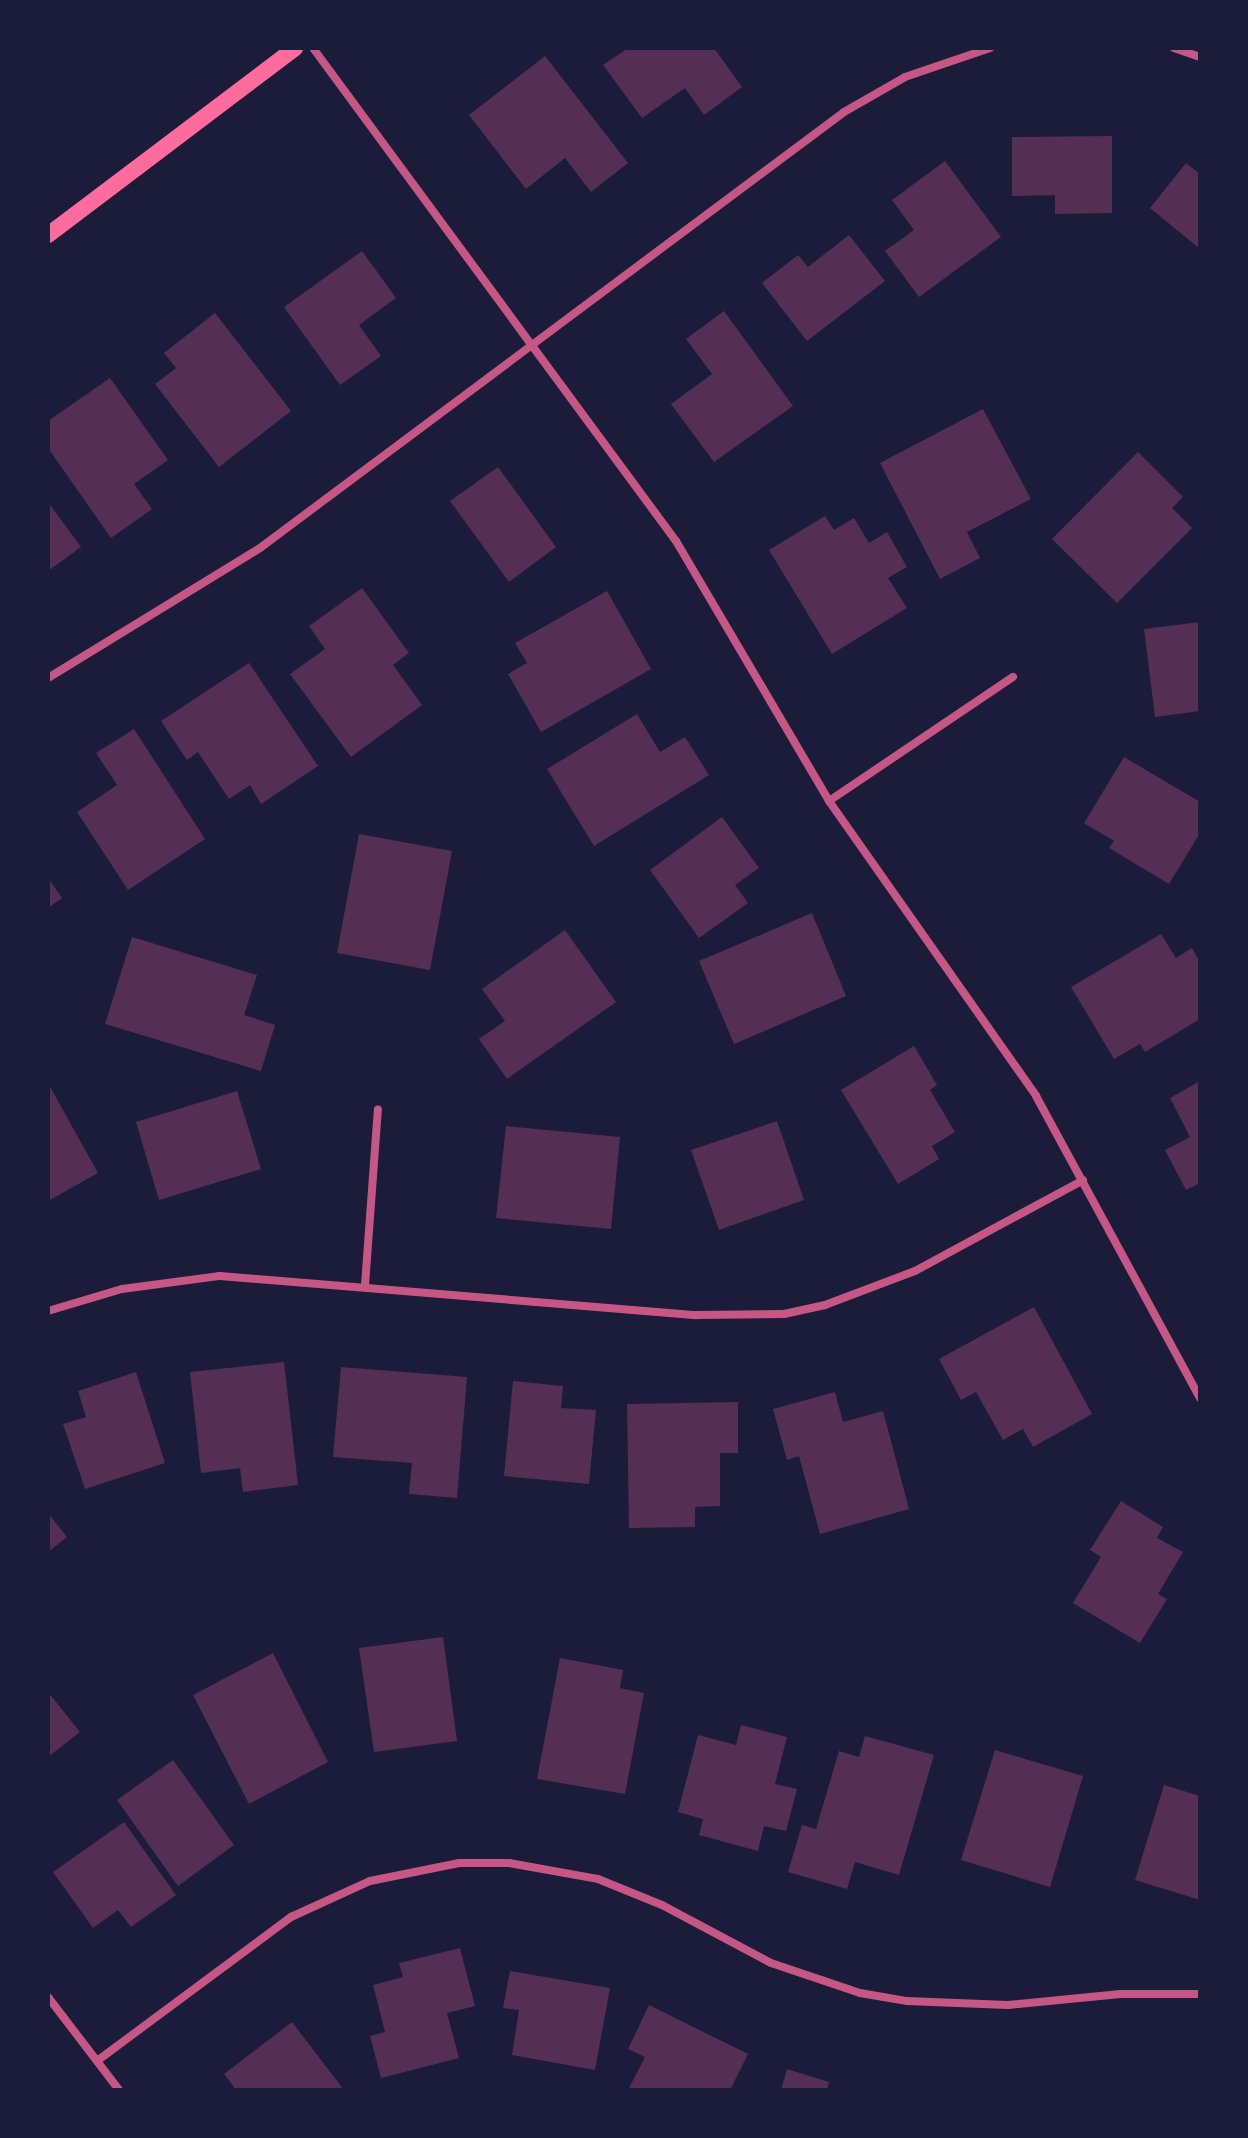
<!DOCTYPE html>
<html>
<head>
<meta charset="utf-8">
<style>
	body { margin:0 }
	#map { position:relative; width:1248px; height:2138px; overflow:hidden; background:#1b1b3a; font-family:Helvetica,sans-serif }
	div>[style] { position:absolute }
	[style*='--x'] { left:calc(var(--x)*1px); top:calc(var(--y)*1px); width:calc(var(--w)*1px); rotate:calc(var(--a)*1deg) }
	.building>* { inset:0; background:#542f53 }
	.minor>* { height:8px; margin:-4px; padding:0 4px; transform-origin:4px; border-radius:4px; background:#c65784 }
	.secondary>* { height:16px; margin:-8px; padding:0 8px; transform-origin:8px; border-radius:8px; background:#ff6b9d }
	span { translate:-50% -50%; white-space:nowrap; text-align:center; line-height:1.15; -webkit-text-stroke:8px #1b1b3a; paint-order:stroke }
	.frame { position:absolute; inset:0; border:50px solid #1b1b3a; pointer-events:none }
</style>
</head>
<body>
<div id="map">
	<div class="building">
		<i style="clip-path:polygon(628px 48px,714px 48px,742px 87px,704px 115px,685px 88px,642px 118px,603px 65px)"></i>
		<i style="clip-path:polygon(545px 56px,628px 163px,591px 192px,565px 158px,526px 189px,469px 115px)"></i>
		<i style="clip-path:polygon(1112px 136px,1112px 213px,1055px 214px,1055px 195px,1012px 196px,1012px 137px)"></i>
		<i style="clip-path:polygon(945px 161px,1001px 237px,919px 297px,885px 251px,914px 230px,892px 200px)"></i>
		<i style="clip-path:polygon(1186px 163px,1200px 174px,1200px 249px,1150px 208px)"></i>
		<i style="clip-path:polygon(849px 235px,885px 281px,807px 341px,762px 283px,798px 255px,808px 267px)"></i>
		<i style="clip-path:polygon(362px 251px,396px 298px,359px 325px,381px 356px,340px 385px,284px 307px)"></i>
		<i style="clip-path:polygon(724px 311px,793px 406px,714px 462px,671px 404px,712px 374px,686px 339px)"></i>
		<i style="clip-path:polygon(215px 313px,291px 411px,219px 467px,155px 384px,176px 368px,164px 353px)"></i>
		<i style="clip-path:polygon(110px 378px,168px 460px,134px 484px,152px 509px,111px 538px,48px 448px,48px 421px)"></i>
		<i style="clip-path:polygon(983px 409px,1031px 499px,967px 532px,980px 558px,940px 579px,880px 463px)"></i>
		<i style="clip-path:polygon(1138px 452px,1183px 497px,1172px 508px,1192px 528px,1117px 603px,1052px 539px)"></i>
		<i style="clip-path:polygon(498px 467px,556px 547px,509px 582px,450px 501px)"></i>
		<i style="clip-path:polygon(48px 502px,81px 547px,48px 571px)"></i>
		<i style="clip-path:polygon(825px 516px,834px 530px,854px 518px,869px 543px,887px 532px,907px 567px,888px 578px,907px 608px,832px 654px,769px 550px)"></i>
		<i style="clip-path:polygon(362px 588px,409px 653px,393px 665px,422px 705px,351px 757px,290px 674px,325px 649px,309px 626px)"></i>
		<i style="clip-path:polygon(607px 591px,651px 669px,541px 732px,508px 674px,527px 663px,515px 643px)"></i>
		<i style="clip-path:polygon(1200px 622px,1200px 711px,1155px 717px,1144px 629px)"></i>
		<i style="clip-path:polygon(249px 663px,318px 766px,261px 804px,250px 785px,229px 799px,198px 752px,187px 760px,161px 721px)"></i>
		<i style="clip-path:polygon(637px 714px,660px 752px,685px 737px,709px 775px,594px 846px,547px 769px)"></i>
		<i style="clip-path:polygon(134px 729px,205px 839px,128px 890px,77px 812px,117px 785px,96px 753px)"></i>
		<i style="clip-path:polygon(1124px 757px,1200px 802px,1200px 833px,1169px 884px,1109px 848px,1114px 841px,1084px 823px)"></i>
		<i style="clip-path:polygon(722px 817px,759px 868px,735px 885px,748px 903px,699px 938px,650px 870px)"></i>
		<i style="clip-path:polygon(359px 834px,452px 851px,430px 970px,337px 953px)"></i>
		<i style="clip-path:polygon(48px 878px,62px 898px,48px 908px)"></i>
		<i style="clip-path:polygon(812px 913px,846px 996px,734px 1044px,699px 961px)"></i>
		<i style="clip-path:polygon(565px 930px,616px 1002px,507px 1079px,479px 1039px,505px 1021px,482px 989px)"></i>
		<i style="clip-path:polygon(1161px 934px,1176px 958px,1192px 948px,1200px 962px,1200px 1019px,1145px 1052px,1140px 1044px,1114px 1059px,1071px 987px)"></i>
		<i style="clip-path:polygon(132px 937px,257px 975px,244px 1015px,275px 1025px,261px 1071px,105px 1024px)"></i>
		<i style="clip-path:polygon(914px 1046px,937px 1085px,930px 1090px,955px 1132px,932px 1146px,939px 1159px,898px 1184px,841px 1090px)"></i>
		<i style="clip-path:polygon(1200px 1081px,1200px 1183px,1186px 1190px,1165px 1150px,1190px 1137px,1170px 1098px)"></i>
		<i style="clip-path:polygon(48px 1083px,98px 1173px,48px 1201px)"></i>
		<i style="clip-path:polygon(237px 1091px,261px 1169px,159px 1200px,136px 1122px)"></i>
		<i style="clip-path:polygon(777px 1121px,804px 1200px,719px 1230px,691px 1150px)"></i>
		<i style="clip-path:polygon(506px 1126px,620px 1137px,611px 1229px,496px 1218px)"></i>
		<i style="clip-path:polygon(1034px 1307px,1092px 1414px,1033px 1447px,1023px 1429px,1003px 1440px,976px 1392px,961px 1400px,939px 1359px)"></i>
		<i style="clip-path:polygon(284px 1362px,298px 1485px,243px 1492px,240px 1468px,201px 1473px,190px 1372px)"></i>
		<i style="clip-path:polygon(341px 1367px,467px 1377px,457px 1498px,409px 1494px,412px 1463px,333px 1457px)"></i>
		<i style="clip-path:polygon(136px 1372px,165px 1463px,85px 1489px,63px 1424px,86px 1417px,78px 1391px)"></i>
		<i style="clip-path:polygon(513px 1381px,563px 1386px,561px 1408px,596px 1410px,589px 1484px,504px 1476px)"></i>
		<i style="clip-path:polygon(835px 1392px,843px 1422px,883px 1411px,909px 1509px,820px 1534px,799px 1456px,787px 1460px,773px 1409px)"></i>
		<i style="clip-path:polygon(738px 1402px,738px 1453px,720px 1453px,720px 1506px,695px 1507px,695px 1527px,629px 1528px,627px 1404px)"></i>
		<i style="clip-path:polygon(1121px 1501px,1163px 1527px,1157px 1538px,1183px 1552px,1158px 1594px,1167px 1599px,1140px 1643px,1073px 1603px,1101px 1557px,1090px 1550px)"></i>
		<i style="clip-path:polygon(48px 1513px,67px 1537px,48px 1552px)"></i>
		<i style="clip-path:polygon(443px 1637px,457px 1741px,374px 1752px,359px 1648px)"></i>
		<i style="clip-path:polygon(273px 1653px,328px 1762px,249px 1804px,193px 1695px)"></i>
		<i style="clip-path:polygon(560px 1658px,623px 1670px,620px 1688px,644px 1693px,625px 1794px,537px 1779px)"></i>
		<i style="clip-path:polygon(48px 1692px,80px 1732px,48px 1757px)"></i>
		<i style="clip-path:polygon(741px 1725px,787px 1737px,775px 1784px,797px 1789px,786px 1831px,764px 1826px,758px 1851px,699px 1835px,703px 1819px,678px 1812px,698px 1735px,736px 1745px)"></i>
		<i style="clip-path:polygon(865px 1736px,934px 1755px,899px 1875px,855px 1862px,847px 1889px,788px 1872px,802px 1825px,816px 1829px,839px 1751px,859px 1757px)"></i>
		<i style="clip-path:polygon(995px 1750px,1083px 1776px,1050px 1887px,961px 1860px)"></i>
		<i style="clip-path:polygon(173px 1760px,234px 1845px,178px 1886px,117px 1800px)"></i>
		<i style="clip-path:polygon(1164px 1785px,1200px 1796px,1200px 1900px,1135px 1880px)"></i>
		<i style="clip-path:polygon(124px 1822px,176px 1895px,131px 1927px,118px 1910px,93px 1928px,53px 1872px)"></i>
		<i style="clip-path:polygon(460px 1948px,475px 2006px,447px 2013px,459px 2058px,381px 2078px,370px 2036px,385px 2032px,373px 1985px,403px 1977px,399px 1963px)"></i>
		<i style="clip-path:polygon(510px 1971px,610px 1988px,595px 2070px,512px 2055px,519px 2010px,503px 2008px)"></i>
		<i style="clip-path:polygon(649px 2005px,748px 2054px,730px 2090px,628px 2090px,645px 2057px,628px 2049px)"></i>
		<i style="clip-path:polygon(292px 2022px,344px 2090px,236px 2090px,224px 2074px)"></i>
		<i style="clip-path:polygon(787px 2069px,829px 2082px,827px 2090px,781px 2090px)"></i>
	</div>
	<div class="minor">
		<i style="--x:313;--y:48;--w:612;--a:53.64"></i>
		<i style="--x:676;--y:541;--w:302;--a:59.5"></i>
		<i style="--x:829;--y:801;--w:360;--a:54.9"></i>
		<i style="--x:1036;--y:1096;--w:344;--a:61.5"></i>
		<i style="--x:1174;--y:48;--w:28;--a:19"></i>
		<i style="--x:48;--y:678;--w:249;--a:-31.5"></i>
		<i style="--x:260;--y:548;--w:729;--a:-36.74"></i>
		<i style="--x:844;--y:112;--w:70;--a:-29.8"></i>
		<i style="--x:905;--y:77;--w:90;--a:-18.8"></i>
		<i style="--x:829;--y:801;--w:222;--a:-34"></i>
		<i style="--x:365;--y:1285;--w:176;--a:-85.8"></i>
		<i style="--x:48;--y:1311;--w:77;--a:-16.6"></i>
		<i style="--x:122;--y:1289;--w:99;--a:-7.6"></i>
		<i style="--x:220;--y:1276;--w:478;--a:4.7"></i>
		<i style="--x:696;--y:1315;--w:88;--a:-0.7"></i>
		<i style="--x:784;--y:1314;--w:42;--a:-12.4"></i>
		<i style="--x:825;--y:1305;--w:96;--a:-20.7"></i>
		<i style="--x:915;--y:1271;--w:191;--a:-28.4"></i>
		<i style="--x:48;--y:1997;--w:117;--a:52.6"></i>
		<i style="--x:97;--y:2061;--w:242;--a:-36.6"></i>
		<i style="--x:291;--y:1917;--w:87;--a:-24.5"></i>
		<i style="--x:370;--y:1881;--w:91;--a:-11.4"></i>
		<i style="--x:459;--y:1863;--w:50;--a:0"></i>
		<i style="--x:509;--y:1863;--w:90;--a:10.2"></i>
		<i style="--x:598;--y:1879;--w:69;--a:22.1"></i>
		<i style="--x:662;--y:1905;--w:123;--a:28"></i>
		<i style="--x:771;--y:1963;--w:94;--a:18.6"></i>
		<i style="--x:860;--y:1993;--w:48;--a:9.7"></i>
		<i style="--x:907;--y:2001;--w:101;--a:2.3"></i>
		<i style="--x:1008;--y:2005;--w:113;--a:-5.6"></i>
		<i style="--x:1120;--y:1994;--w:80;--a:0"></i>
	</div>
	<div class="secondary">
		<i style="--x:48;--y:235;--w:310;--a:-37.1"></i>
	</div>
	<div class="frame"></div>
</div>
</body>
</html>
